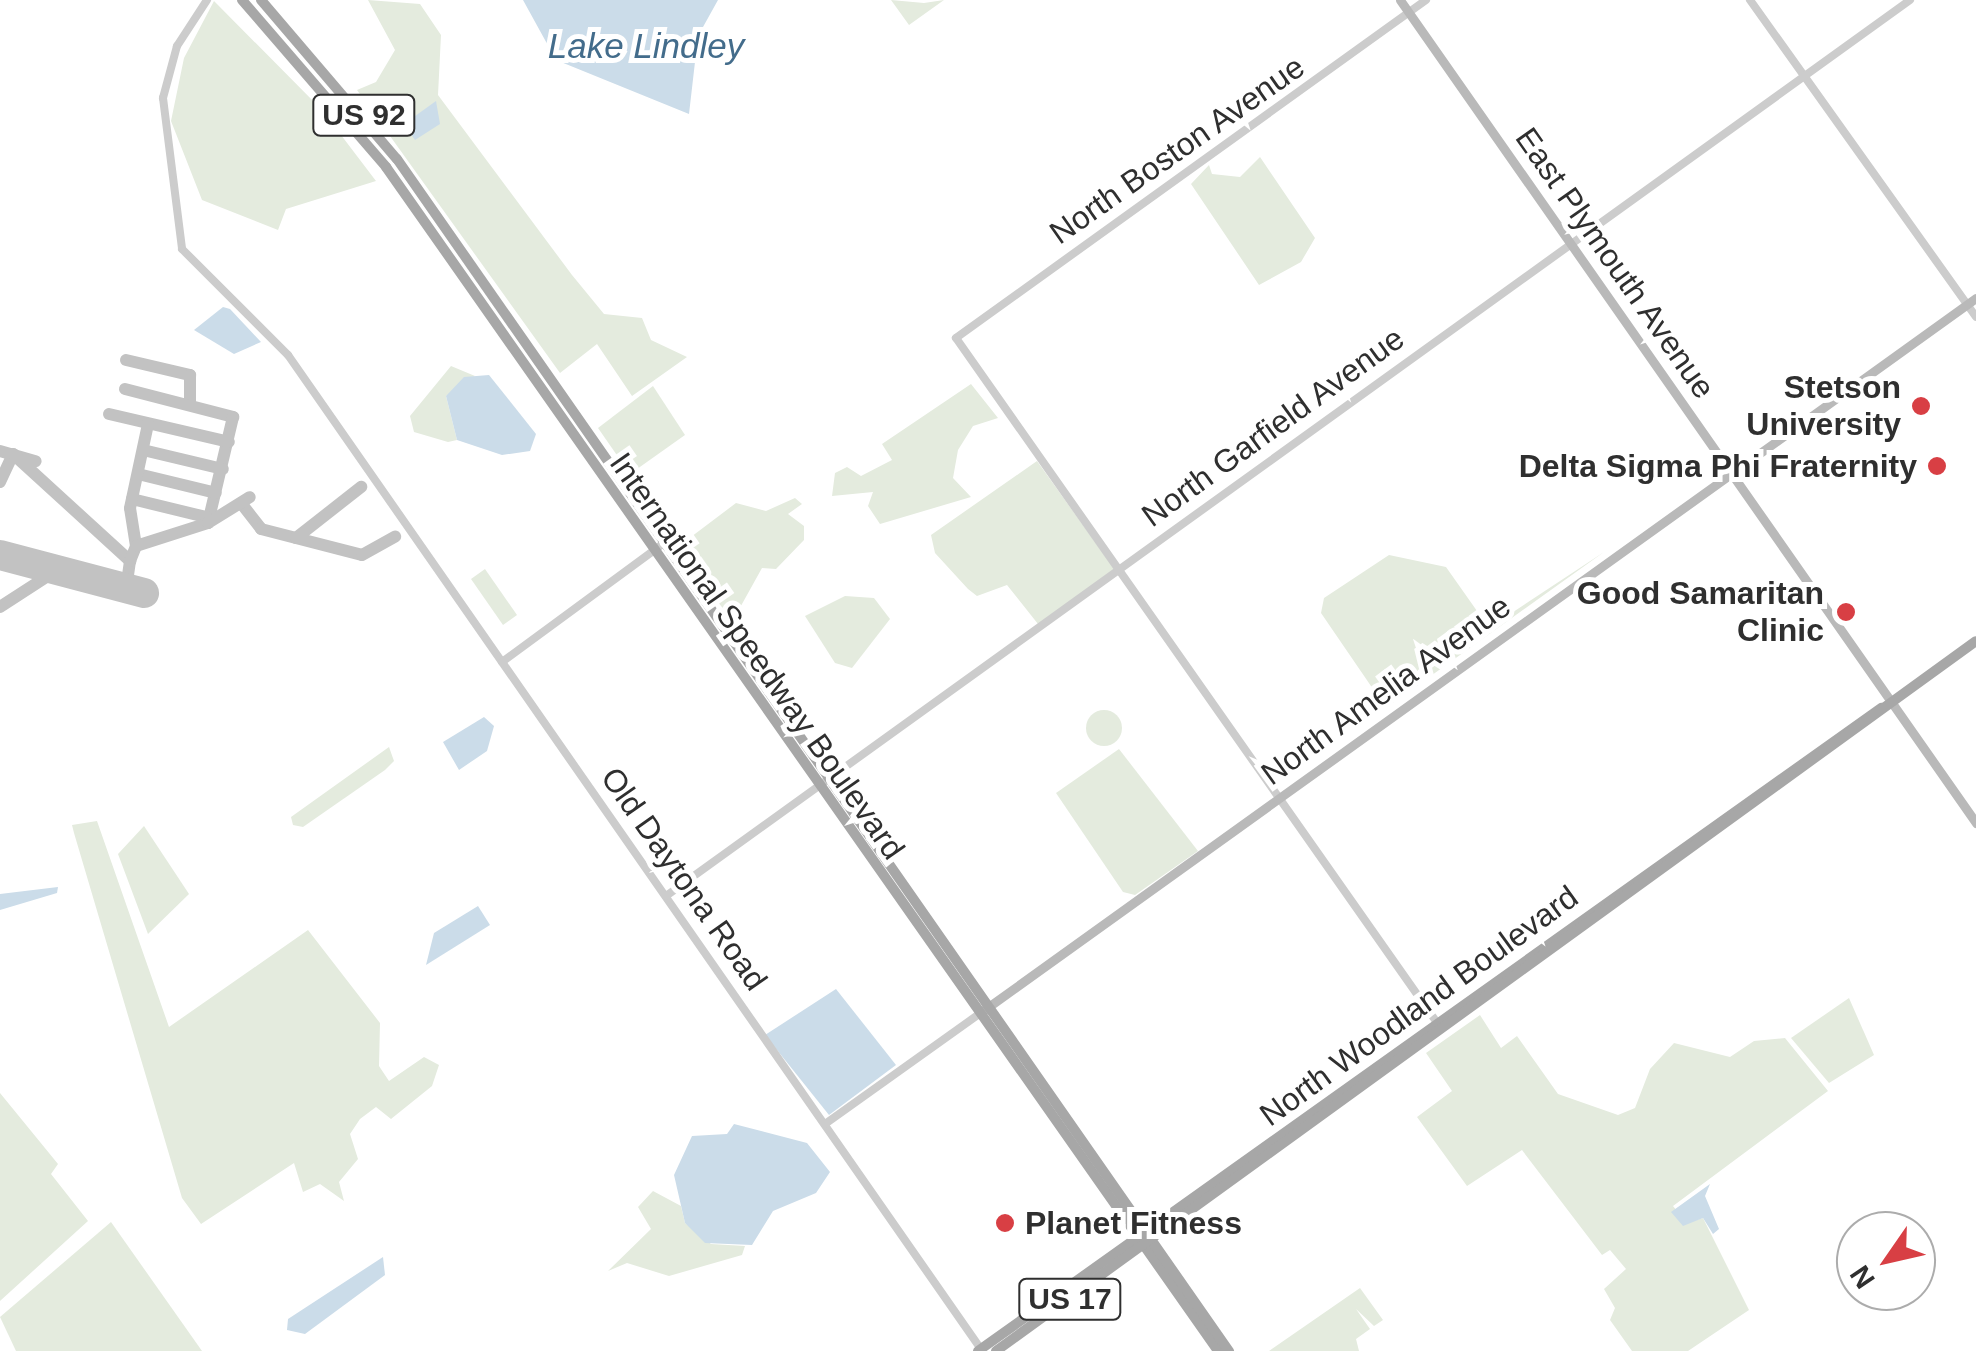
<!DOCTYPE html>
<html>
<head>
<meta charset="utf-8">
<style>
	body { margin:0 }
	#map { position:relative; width:1976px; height:1351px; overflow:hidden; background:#fff; font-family:Arial,sans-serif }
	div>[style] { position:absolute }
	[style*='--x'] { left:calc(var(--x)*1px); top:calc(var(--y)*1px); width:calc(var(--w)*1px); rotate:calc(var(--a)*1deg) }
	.green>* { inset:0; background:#e4ebde }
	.round { border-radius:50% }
	.water>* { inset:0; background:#cbdce9 }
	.taxiway>* { height:12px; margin:-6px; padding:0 6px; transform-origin:6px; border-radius:6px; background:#c2c2c2 }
	.runway>* { height:30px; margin:-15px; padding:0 15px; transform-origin:15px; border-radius:15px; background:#c2c2c2 }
	.tertiary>* { height:8px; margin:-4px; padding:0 4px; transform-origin:4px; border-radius:4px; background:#ccc }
	.secondary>* { height:9px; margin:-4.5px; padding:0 4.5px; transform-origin:4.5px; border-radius:4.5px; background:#b9b9b9 }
	.primary>* { height:10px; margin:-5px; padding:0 5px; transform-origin:5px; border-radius:5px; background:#a7a7a7 }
	.dots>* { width:28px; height:28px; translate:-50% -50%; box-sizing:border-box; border:5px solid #fff; border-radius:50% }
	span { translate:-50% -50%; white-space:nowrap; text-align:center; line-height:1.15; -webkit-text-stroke:10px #fff; paint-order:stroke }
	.shield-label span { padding:2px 8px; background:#fff; border:2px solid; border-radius:8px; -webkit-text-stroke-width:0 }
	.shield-label { font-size:30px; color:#2f2f2f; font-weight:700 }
	.street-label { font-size:32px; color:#2f2f2f }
	.poi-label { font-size:32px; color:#2f2f2f; font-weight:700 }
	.right { translate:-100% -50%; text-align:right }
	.left { translate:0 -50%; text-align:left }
	.water-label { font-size:35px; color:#436c8b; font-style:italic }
	.north { position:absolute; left:1836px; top:1211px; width:100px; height:100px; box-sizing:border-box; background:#fff; border:2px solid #acacac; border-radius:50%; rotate:236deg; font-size:28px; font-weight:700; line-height:40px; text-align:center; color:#2f2f2f }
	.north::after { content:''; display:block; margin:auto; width:35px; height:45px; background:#d83f44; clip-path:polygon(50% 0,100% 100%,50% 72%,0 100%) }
</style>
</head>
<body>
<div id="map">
	<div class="green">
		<i style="clip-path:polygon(368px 0,420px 4px,441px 35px,438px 95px,572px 275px,604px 314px,642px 318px,651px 340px,687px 357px,632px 396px,597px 344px,560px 373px,357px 90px,376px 82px,395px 50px)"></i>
		<i style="clip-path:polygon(891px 0,924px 3px,944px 0,909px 25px)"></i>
		<i style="clip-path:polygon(214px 1px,322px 110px,376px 181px,286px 209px,278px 230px,202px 200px,171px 121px,184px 58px)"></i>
		<i style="clip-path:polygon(1260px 157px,1315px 238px,1301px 262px,1259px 285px,1191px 184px,1209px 165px,1212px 174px,1240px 177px)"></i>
		<i style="clip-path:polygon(451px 366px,475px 376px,446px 396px,457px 440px,448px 442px,414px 432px,410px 416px)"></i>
		<i style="clip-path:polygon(971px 384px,998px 418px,973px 426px,958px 450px,953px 478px,971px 497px,880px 524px,868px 506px,873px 492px,832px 496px,835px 473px,847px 467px,861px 476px,892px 460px,882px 444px)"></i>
		<i style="clip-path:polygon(653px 386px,685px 435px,630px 474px,598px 428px)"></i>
		<i style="clip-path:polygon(1037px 461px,1115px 570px,1038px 624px,1007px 585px,977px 596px,968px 589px,935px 553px,931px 535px)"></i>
		<i style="clip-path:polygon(795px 498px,802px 504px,788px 514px,804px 526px,804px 540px,776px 569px,762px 568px,732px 622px,679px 546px,736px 503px,766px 511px)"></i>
		<i style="clip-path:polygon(1604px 552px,1386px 708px,1321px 613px,1324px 598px,1389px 555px,1446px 567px,1489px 628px)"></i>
		<i style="clip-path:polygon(485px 569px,517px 615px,503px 625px,471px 579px)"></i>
		<i style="clip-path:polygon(845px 596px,874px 598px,890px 619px,852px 668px,835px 663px,805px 616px)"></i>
		<i class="round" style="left:1086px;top:710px;width:36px;height:36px"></i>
		<i style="clip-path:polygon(389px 747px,394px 761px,385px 770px,303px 827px,293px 825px,291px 817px)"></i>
		<i style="clip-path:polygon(1119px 749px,1198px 851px,1135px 895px,1123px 892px,1056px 793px)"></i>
		<i style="clip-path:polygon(97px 821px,169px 1027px,308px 930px,380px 1023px,379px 1066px,389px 1081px,424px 1057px,439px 1065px,432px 1086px,391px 1119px,376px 1107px,360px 1119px,350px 1134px,358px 1159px,339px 1182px,344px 1201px,320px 1184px,303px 1192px,294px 1163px,201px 1224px,182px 1198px,74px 833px,72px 825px)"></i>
		<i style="clip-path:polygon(144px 826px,189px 894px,148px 934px,118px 854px)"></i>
		<i style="clip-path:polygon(1849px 998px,1874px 1055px,1829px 1083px,1791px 1038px)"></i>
		<i style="clip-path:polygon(1480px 1015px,1501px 1048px,1517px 1036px,1558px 1094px,1618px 1115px,1635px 1108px,1650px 1069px,1674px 1043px,1730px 1057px,1754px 1041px,1785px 1038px,1828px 1091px,1673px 1206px,1687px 1223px,1703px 1218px,1749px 1310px,1688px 1351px,1632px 1351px,1610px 1320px,1615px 1308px,1604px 1289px,1626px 1269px,1610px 1250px,1602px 1255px,1522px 1150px,1467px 1186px,1417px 1117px,1452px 1091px,1426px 1053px)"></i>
		<i style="clip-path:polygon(0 1093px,58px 1164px,51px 1174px,88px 1221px,0 1301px)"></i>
		<i style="clip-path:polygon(653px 1191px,681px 1206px,685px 1223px,711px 1244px,745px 1246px,742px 1255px,669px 1276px,627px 1263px,608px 1271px,651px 1229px,638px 1207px)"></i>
		<i style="clip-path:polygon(111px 1222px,202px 1351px,16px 1351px,0 1317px)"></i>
		<i style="clip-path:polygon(1360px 1288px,1383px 1320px,1374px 1326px,1356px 1309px,1370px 1329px,1356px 1339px,1359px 1351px,1269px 1351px)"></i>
	</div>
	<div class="water">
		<i style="clip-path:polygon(523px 0,718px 0,698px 36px,689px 114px,556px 60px)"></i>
		<i style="clip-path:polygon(436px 101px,440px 124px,415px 140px,404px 124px)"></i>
		<i style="clip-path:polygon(223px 307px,230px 309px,261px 342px,234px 354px,194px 330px)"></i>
		<i style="clip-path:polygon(489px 375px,536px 434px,530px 451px,502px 455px,457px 440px,446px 396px,464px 377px)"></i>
		<i style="clip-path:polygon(484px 717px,494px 726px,487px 751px,459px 770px,443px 742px)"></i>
		<i style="clip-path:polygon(58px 887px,57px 893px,0 910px,0 894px)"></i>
		<i style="clip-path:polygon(478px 906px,490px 925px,426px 965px,434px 933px)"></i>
		<i style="clip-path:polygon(836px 989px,896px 1065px,829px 1115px,765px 1035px)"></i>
		<i style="clip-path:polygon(734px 1124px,807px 1143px,830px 1172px,816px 1193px,773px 1211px,752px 1245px,705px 1243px,685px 1223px,674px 1175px,692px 1136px,727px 1134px)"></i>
		<i style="clip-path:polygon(1710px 1184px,1705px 1196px,1719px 1229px,1713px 1234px,1703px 1218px,1683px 1226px,1671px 1212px)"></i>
		<i style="clip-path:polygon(383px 1257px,385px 1275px,305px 1334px,287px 1330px,288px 1319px)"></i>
	</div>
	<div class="taxiway">
		<i style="--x:126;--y:360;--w:66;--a:13.2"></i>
		<i style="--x:190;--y:375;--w:29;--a:90"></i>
		<i style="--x:125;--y:389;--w:112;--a:14.5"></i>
		<i style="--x:233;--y:417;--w:109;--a:103.3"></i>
		<i style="--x:109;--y:414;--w:123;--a:13.1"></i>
		<i style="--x:143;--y:450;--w:82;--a:13.4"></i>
		<i style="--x:0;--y:451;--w:37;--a:16"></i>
		<i style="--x:138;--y:474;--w:80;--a:13.7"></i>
		<i style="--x:0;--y:482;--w:31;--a:-65"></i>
		<i style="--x:13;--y:454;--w:159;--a:42.4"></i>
		<i style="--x:130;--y:561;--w:28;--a:98"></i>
		<i style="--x:132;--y:499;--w:80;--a:13.7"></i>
		<i style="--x:241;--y:503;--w:33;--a:52"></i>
		<i style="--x:261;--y:529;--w:104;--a:14.4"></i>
		<i style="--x:362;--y:555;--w:38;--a:-29"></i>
		<i style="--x:296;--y:538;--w:83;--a:-38.1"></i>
		<i style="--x:136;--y:546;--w:38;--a:-99"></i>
		<i style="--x:130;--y:508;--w:86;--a:-77.9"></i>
		<i style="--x:130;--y:561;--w:16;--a:-68"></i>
		<i style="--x:136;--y:546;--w:76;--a:-17.7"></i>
		<i style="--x:208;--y:523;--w:49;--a:-31.8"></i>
		<i style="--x:0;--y:607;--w:68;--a:-33"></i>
	</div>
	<div class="runway">
		<i style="--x:0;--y:555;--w:149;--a:14.8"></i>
	</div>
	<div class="tertiary">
		<i style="--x:207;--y:0;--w:55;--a:123.1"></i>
		<i style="--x:177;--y:46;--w:54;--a:105.1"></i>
		<i style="--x:163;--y:98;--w:152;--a:82.8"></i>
		<i style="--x:182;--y:249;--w:150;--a:45"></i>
		<i style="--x:288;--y:355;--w:1212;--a:55.12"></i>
		<i style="--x:1426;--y:0;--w:579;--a:144.28"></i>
		<i style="--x:956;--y:338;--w:842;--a:54.91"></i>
		<i style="--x:1750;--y:0;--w:389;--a:54.5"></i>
		<i style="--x:502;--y:662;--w:201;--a:-36.3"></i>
		<i style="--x:666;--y:896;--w:1533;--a:-35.76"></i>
		<i style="--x:825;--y:1124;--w:188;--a:-35.5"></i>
	</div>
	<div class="secondary">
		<i style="--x:1400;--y:0;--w:1005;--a:55.01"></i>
		<i style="--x:984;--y:1010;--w:1221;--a:-35.67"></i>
	</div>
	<div class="primary">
		<i style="--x:242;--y:0;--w:221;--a:49.2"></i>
		<i style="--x:386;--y:167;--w:1447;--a:54.9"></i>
		<i style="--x:261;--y:0;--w:209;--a:49.5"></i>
		<i style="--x:397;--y:159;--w:1454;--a:55.09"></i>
		<i style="--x:978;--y:1351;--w:1109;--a:-35.45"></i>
		<i style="--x:996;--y:1351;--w:1210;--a:-35.92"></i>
	</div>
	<div class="dots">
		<i style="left:1921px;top:406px;background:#d83f44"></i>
		<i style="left:1937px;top:466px;background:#d83f44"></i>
		<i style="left:1846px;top:612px;background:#d83f44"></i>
		<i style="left:1005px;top:1223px;background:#d83f44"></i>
	</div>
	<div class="shield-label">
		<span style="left:364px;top:115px">US 92</span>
		<span style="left:1070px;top:1299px">US 17</span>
	</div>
	<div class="street-label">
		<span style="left:1177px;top:150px;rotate:-35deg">North Boston Avenue</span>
		<span style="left:1615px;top:263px;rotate:55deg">East Plymouth Avenue</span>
		<span style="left:1273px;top:427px;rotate:-36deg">North Garfield Avenue</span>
		<span style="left:757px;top:656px;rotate:55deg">International Speedway Boulevard</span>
		<span style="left:1386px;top:690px;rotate:-36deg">North Amelia Avenue</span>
		<span style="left:684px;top:879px;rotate:55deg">Old Daytona Road</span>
		<span style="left:1419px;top:1006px;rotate:-36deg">North Woodland Boulevard</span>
	</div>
	<div class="poi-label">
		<span class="right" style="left:1901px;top:406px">Stetson<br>University</span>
		<span class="right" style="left:1917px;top:466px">Delta Sigma Phi Fraternity</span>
		<span class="right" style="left:1824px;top:612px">Good Samaritan<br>Clinic</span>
		<span class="left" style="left:1025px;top:1223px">Planet Fitness</span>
	</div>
	<div class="water-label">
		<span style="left:646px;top:46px">Lake Lindley</span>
	</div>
	<div class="north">N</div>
</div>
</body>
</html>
